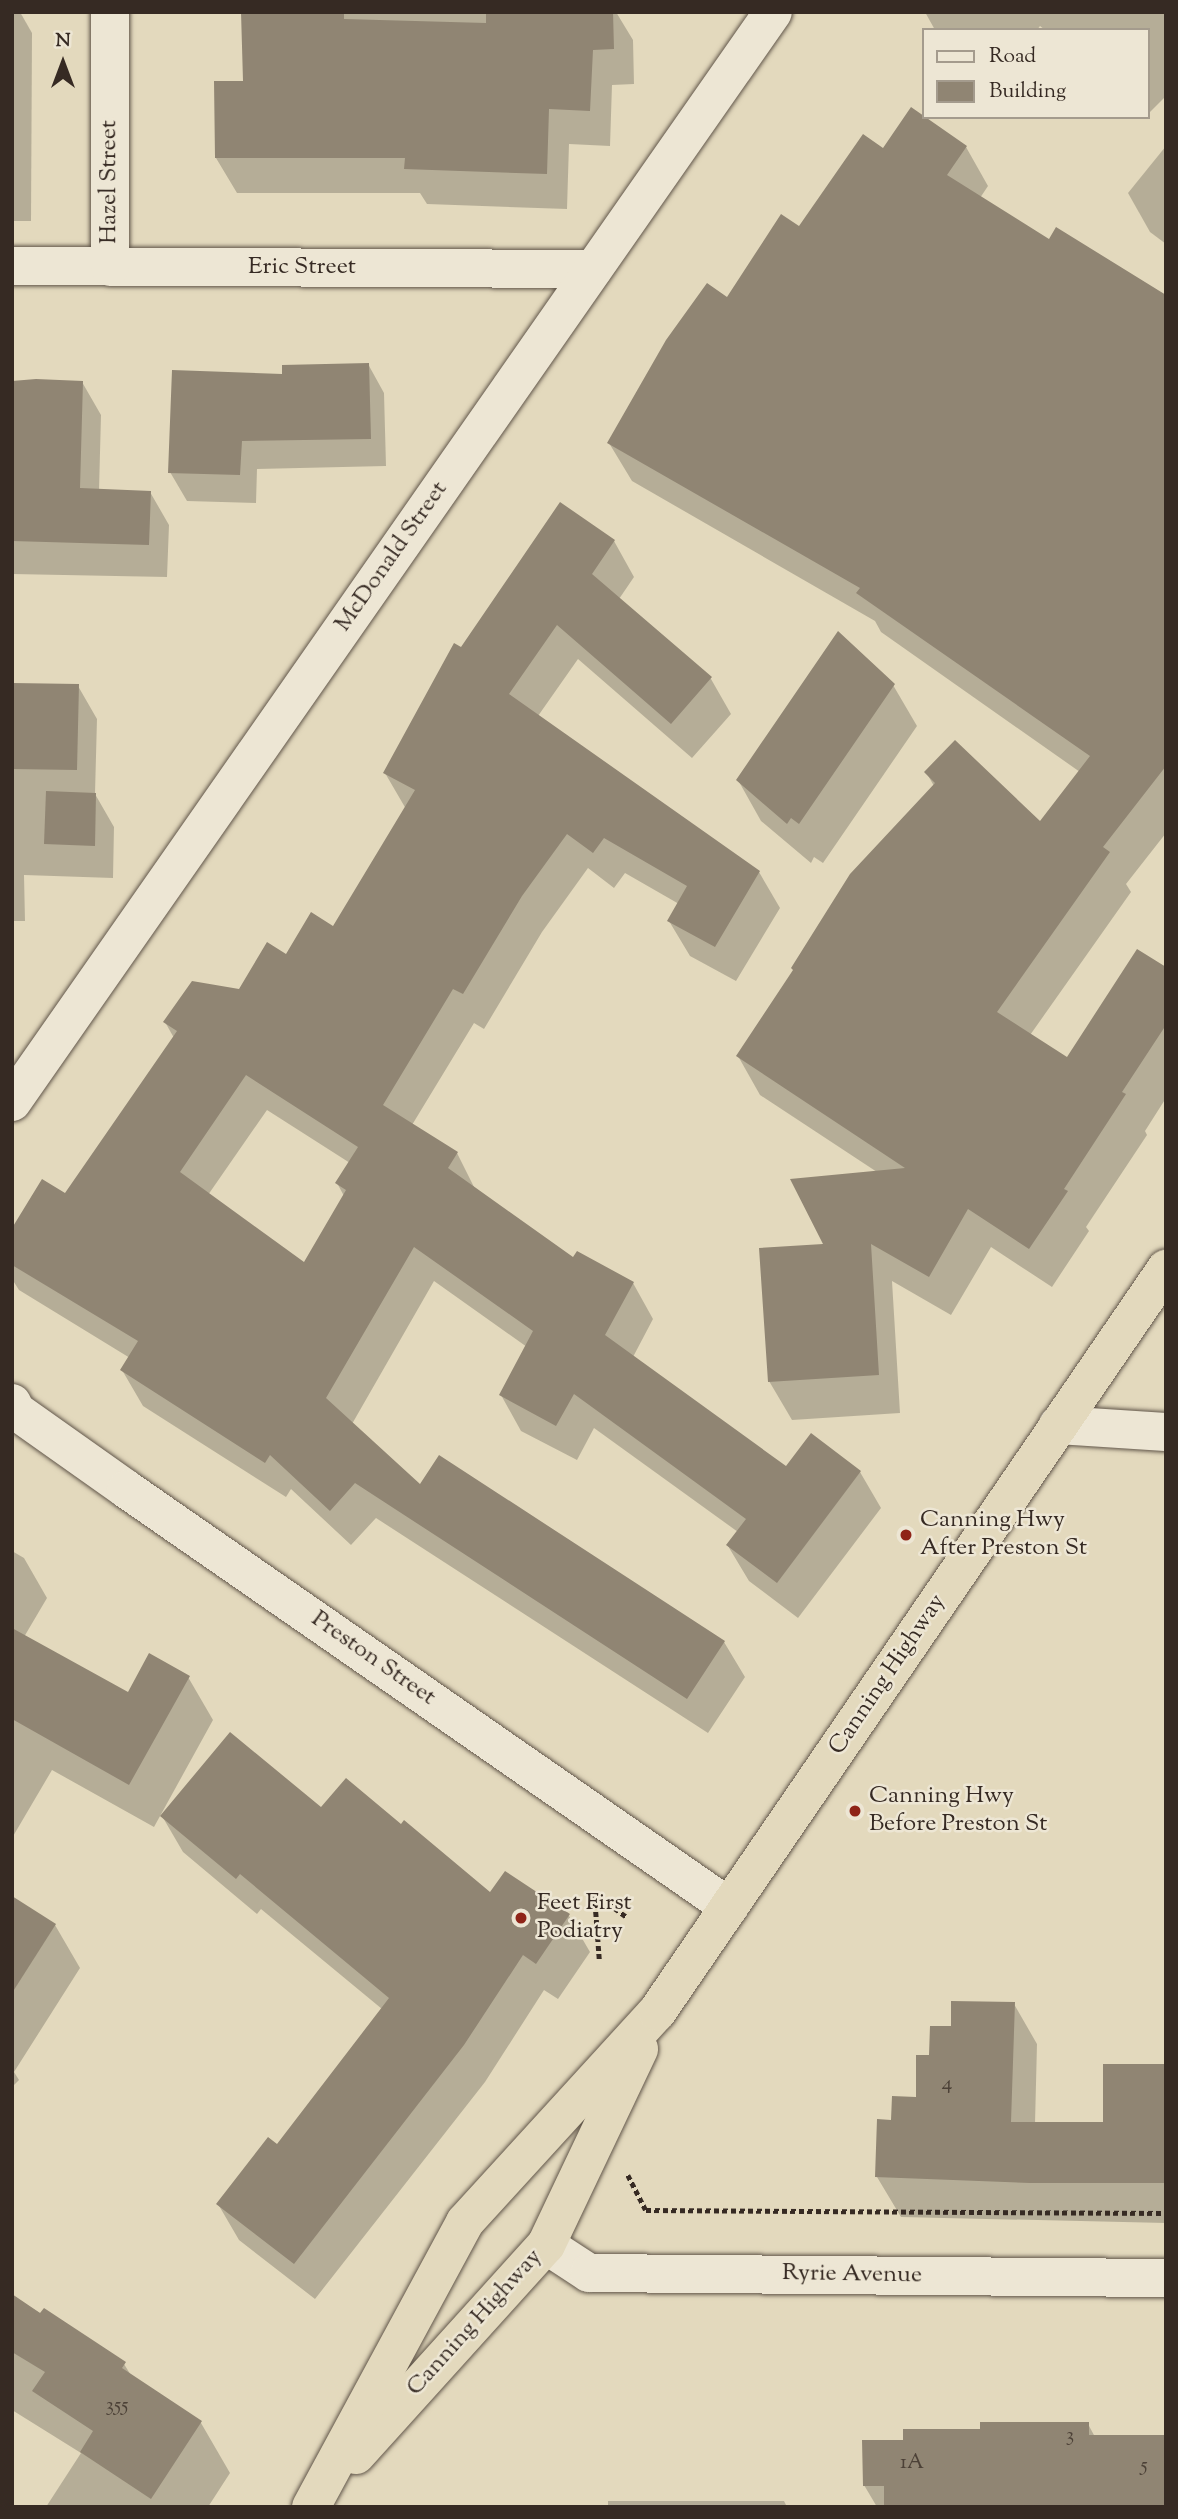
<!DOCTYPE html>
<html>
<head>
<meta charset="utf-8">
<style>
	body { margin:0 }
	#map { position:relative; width:1178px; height:2519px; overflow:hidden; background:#e3d9bd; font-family:"Sorts Mill Goudy",serif }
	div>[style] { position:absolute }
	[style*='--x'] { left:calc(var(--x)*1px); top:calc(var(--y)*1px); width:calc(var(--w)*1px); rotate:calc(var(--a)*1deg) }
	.shadow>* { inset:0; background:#0003 }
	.building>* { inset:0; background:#908573 }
	.path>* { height:4.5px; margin-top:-2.25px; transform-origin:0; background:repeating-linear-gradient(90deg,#362a23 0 5px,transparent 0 8.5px) }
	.roads { filter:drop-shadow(0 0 2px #61564a) drop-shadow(0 0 2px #61564a) }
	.minor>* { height:38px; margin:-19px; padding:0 19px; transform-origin:19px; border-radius:19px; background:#ede6d4 }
	.trunk>* { height:38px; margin:-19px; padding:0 19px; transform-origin:19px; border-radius:19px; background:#e3d9bd }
	.dots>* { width:19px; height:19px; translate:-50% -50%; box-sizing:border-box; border:4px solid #ede6d4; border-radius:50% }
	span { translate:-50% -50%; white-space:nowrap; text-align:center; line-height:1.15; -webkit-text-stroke:5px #ede6d4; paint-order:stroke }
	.number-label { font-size:21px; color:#4c4137 }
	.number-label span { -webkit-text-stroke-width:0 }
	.street-label { font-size:24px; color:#362a23 }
	.poi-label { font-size:24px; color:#362a23 }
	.left { translate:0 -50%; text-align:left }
	.frame { position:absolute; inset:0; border:14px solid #362a23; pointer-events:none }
	.legend { position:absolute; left:922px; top:28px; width:228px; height:91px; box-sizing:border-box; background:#ede6d4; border:2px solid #a49b8d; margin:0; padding:9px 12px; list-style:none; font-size:21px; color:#362a23 }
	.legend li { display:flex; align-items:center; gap:14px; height:35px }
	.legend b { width:35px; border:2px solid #a49b8d }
	.north { position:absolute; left:28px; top:28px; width:70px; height:70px; -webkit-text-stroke:5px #ede6d4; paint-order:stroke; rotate:0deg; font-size:19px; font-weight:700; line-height:28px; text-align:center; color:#362a23 }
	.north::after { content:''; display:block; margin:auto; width:24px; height:32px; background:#362a23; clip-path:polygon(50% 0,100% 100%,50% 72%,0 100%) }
</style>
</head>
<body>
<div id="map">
	<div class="shadow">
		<i style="clip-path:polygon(12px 12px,20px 12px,32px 33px,31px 221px,12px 221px)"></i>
		<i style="clip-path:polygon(243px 12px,616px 12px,633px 40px,634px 84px,612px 85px,610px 146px,569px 144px,567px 209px,427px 204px,420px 193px,237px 193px,216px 158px,245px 82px)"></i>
		<i style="clip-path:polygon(925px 12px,1166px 12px,1166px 96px,1148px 114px,1148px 30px,1045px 30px,1040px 26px,1037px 30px,935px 30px)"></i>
		<i style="clip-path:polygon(1166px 146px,1166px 244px,1150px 232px,1128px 193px)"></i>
		<i style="clip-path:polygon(966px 147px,988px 186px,980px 198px,1166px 369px,1166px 833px,1126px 884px,1131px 892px,1016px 1055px,1068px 1059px,1166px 969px,1166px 1098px,1145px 1131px,1147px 1135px,1086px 1227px,1089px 1231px,1052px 1287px,991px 1247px,951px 1315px,892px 1281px,900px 1413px,792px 1420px,769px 1381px,826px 1246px,877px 1172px,760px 1095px,738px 1056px,934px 786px,926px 772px,1041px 823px,1080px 772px,881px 632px,875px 621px,632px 481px,609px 443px,728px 300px,883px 150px)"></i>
		<i style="clip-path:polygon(368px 364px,384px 393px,386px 466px,257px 469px,256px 503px,187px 501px,170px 472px,284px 376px)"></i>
		<i style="clip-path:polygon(82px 382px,101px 415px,99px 491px,150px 492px,169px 525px,167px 577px,12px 574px,12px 383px)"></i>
		<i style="clip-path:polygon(evenodd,614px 541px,634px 577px,619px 599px,711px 679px,731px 714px,692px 758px,578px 659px,538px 716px,759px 872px,780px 908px,736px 981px,690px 956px,669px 921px,679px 904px,625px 873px,614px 888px,588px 868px,542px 932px,484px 1029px,474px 1023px,412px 1125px,457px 1153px,476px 1191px,574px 1260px,633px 1283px,653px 1319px,633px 1357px,786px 1468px,811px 1436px,860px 1472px,881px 1508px,798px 1618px,749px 1581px,728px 1546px,738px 1532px,594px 1428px,577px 1460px,521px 1431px,501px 1395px,527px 1347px,434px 1281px,352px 1424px,421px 1486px,724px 1642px,745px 1677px,708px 1733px,376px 1518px,351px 1545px,291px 1489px,286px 1497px,143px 1406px,122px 1370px,130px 1358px,19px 1290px,12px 1279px,12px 1232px,66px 1195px,174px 1038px,165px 1022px,239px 991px,287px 957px,334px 928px,406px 809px,385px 773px,462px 650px,614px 541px,267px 1110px,350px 1163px,337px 1183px,344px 1196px,305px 1265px,208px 1195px,267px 1110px)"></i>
		<i style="clip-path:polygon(12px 684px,78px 686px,97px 719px,95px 794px,114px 827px,113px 878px,24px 875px,25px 921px,12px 921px)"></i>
		<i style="clip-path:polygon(893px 685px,917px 726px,823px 863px,814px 857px,811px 863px,761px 821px,738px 780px)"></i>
		<i style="clip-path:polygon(12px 1551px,24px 1558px,47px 1598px,24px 1637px,128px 1694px,188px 1677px,213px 1720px,154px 1827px,52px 1770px,12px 1838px)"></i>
		<i style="clip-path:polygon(321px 1810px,491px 1895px,569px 1916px,590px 1952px,558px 1999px,544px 1990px,485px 2082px,315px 2299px,239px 2240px,218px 2204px,277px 2146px,382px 2009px,261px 1909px,257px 1914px,183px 1852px,162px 1816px)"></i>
		<i style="clip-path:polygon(12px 1898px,55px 1925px,80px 1968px,14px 2072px,19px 2080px,12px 2087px)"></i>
		<i style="clip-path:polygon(1014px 2004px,1037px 2044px,1035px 2124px,1105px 2124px,1166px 2066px,1166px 2223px,901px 2217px,877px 2177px,893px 2122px,917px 2098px,931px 2057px,952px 2028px)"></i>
		<i style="clip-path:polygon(12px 2296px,124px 2364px,132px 2377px,201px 2423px,230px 2473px,208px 2507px,46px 2507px,81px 2453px,12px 2410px)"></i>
		<i style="clip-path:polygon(1088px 2424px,1095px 2437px,1166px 2507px,877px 2507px,864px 2485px,905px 2442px,981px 2431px)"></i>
		<i style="clip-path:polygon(608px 2501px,784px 2501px,787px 2507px,608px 2507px)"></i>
	</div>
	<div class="building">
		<i style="clip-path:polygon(241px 12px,344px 12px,344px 19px,486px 23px,486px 12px,613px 12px,614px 49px,593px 50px,590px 111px,549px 109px,547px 174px,404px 169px,405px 158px,215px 158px,214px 81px,243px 81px)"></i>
		<i style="clip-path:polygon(911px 107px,967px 146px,947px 175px,1049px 239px,1056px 227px,1166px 295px,1166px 766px,1103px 847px,1110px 852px,997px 1012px,1067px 1057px,1137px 949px,1166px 967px,1166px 1025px,1122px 1092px,1126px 1094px,1064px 1189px,1068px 1191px,1029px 1249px,968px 1209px,929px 1277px,871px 1244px,879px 1375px,768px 1382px,759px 1248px,823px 1244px,790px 1179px,905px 1168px,736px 1056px,793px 970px,791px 968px,850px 874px,935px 783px,924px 772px,955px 740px,1040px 821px,1090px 756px,856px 593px,860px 588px,607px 443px,666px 340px,707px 283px,727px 297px,781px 214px,799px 226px,863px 134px,883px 148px)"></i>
		<i style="clip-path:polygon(369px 363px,371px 439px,242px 441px,240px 475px,168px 473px,172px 370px,282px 374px,282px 365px)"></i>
		<i style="clip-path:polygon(36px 379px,83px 381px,80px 488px,151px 491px,149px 545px,12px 541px,12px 381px)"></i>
		<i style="clip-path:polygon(evenodd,560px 502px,615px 540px,592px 574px,712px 677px,671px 724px,557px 625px,509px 694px,760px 871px,715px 947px,667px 921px,687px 886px,604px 838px,593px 853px,567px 834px,522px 896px,463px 994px,453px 989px,383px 1105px,458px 1152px,448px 1168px,573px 1257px,577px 1251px,634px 1282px,605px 1335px,786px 1466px,811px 1433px,861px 1471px,777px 1583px,726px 1545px,746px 1519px,574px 1394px,556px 1426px,499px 1395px,533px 1331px,414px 1247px,326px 1398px,420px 1484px,439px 1455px,725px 1641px,687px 1699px,355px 1483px,330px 1511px,270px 1455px,265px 1463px,120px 1370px,138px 1341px,12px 1265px,12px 1228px,42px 1179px,65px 1193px,177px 1031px,163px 1022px,192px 981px,239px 989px,267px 942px,286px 954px,311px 912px,333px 926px,415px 790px,383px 773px,454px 643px,461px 647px,560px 502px,246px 1075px,358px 1147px,335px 1183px,346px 1190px,304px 1262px,180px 1172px,246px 1075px)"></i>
		<i style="clip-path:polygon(838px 631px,895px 684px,799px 824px,791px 818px,787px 824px,736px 780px)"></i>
		<i style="clip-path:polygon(12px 683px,79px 684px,77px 770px,12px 769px)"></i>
		<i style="clip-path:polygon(46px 791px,96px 793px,95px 846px,44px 844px)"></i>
		<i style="clip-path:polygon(12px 1628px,128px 1692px,149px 1653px,190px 1676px,129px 1785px,12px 1719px)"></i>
		<i style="clip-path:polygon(230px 1732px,321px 1807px,346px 1778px,401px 1824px,404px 1820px,490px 1892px,505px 1871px,570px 1914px,536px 1964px,523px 1955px,464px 2045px,294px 2264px,216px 2204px,268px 2137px,277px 2144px,389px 1998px,240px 1874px,236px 1879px,160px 1816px)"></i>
		<i style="clip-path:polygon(12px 1896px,56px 1924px,12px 1993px)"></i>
		<i style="clip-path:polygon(951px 2001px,1015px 2002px,1011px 2122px,1103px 2122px,1103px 2064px,1166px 2064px,1166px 2183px,1030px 2183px,875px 2177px,877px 2119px,891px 2120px,892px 2096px,916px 2097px,916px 2055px,929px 2055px,930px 2026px,951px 2026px)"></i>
		<i style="clip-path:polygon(12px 2294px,40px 2313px,44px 2308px,126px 2362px,122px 2368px,202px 2421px,151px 2499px,80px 2452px,93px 2431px,32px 2391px,45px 2372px,12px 2352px)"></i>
		<i style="clip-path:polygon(980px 2422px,1089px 2422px,1089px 2435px,1166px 2435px,1166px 2507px,884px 2507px,884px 2486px,863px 2486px,862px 2440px,903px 2440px,903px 2429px,980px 2429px)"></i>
	</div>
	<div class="path">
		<i style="--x:599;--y:1959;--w:66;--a:-94.3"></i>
		<i style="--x:594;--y:1893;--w:42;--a:36.3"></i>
		<i style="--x:628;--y:2175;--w:39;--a:63"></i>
		<i style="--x:646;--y:2210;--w:520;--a:0.33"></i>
	</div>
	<div class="roads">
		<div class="minor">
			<i style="--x:12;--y:266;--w:581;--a:0.3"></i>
			<i style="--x:110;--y:267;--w:255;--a:-90"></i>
			<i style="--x:12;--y:1102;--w:1329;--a:-55.08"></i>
			<i style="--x:12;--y:1403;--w:9;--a:63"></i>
			<i style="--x:16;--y:1411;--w:135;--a:35.3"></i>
			<i style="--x:126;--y:1489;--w:734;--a:34.73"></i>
			<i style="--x:1058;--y:1425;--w:108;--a:3.7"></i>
			<i style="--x:546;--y:2245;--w:51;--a:33.1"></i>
			<i style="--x:589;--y:2273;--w:577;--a:0.5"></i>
		</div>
		<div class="trunk">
			<i style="--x:356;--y:2455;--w:283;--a:-47.9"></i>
			<i style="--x:546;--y:2245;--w:217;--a:-64.6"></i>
			<i style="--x:311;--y:2507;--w:324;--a:-61.6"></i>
			<i style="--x:465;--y:2222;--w:285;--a:-47.6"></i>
			<i style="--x:657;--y:2012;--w:901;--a:-55.59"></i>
		</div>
	</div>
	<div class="dots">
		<i style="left:906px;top:1535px;background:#8f2418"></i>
		<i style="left:855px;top:1811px;background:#8f2418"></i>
		<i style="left:521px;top:1918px;background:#8f2418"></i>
	</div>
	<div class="number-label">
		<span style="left:947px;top:2084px">4</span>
		<span style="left:117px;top:2406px">355</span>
		<span style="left:1070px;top:2436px">3</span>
		<span style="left:912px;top:2463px">1A</span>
		<span style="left:1144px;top:2466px">5</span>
	</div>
	<div class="street-label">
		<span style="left:110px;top:182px;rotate:-90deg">Hazel Street</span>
		<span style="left:302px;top:268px">Eric Street</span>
		<span style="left:392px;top:557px;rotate:-55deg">McDonald Street</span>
		<span style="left:373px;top:1659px;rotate:35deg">Preston Street</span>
		<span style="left:888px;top:1675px;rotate:-56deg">Canning Highway</span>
		<span style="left:852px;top:2275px;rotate:1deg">Ryrie Avenue</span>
		<span style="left:475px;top:2323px;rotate:-48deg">Canning Highway</span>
	</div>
	<div class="poi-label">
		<span class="left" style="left:920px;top:1535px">Canning Hwy<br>After Preston St</span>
		<span class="left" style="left:869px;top:1811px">Canning Hwy<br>Before Preston St</span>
		<span class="left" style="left:537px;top:1918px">Feet First<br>Podiatry</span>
	</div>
	<div class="frame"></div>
	<ul class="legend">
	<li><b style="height:9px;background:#ede6d4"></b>Road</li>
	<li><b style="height:19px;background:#908573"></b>Building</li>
	</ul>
	<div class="north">N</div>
</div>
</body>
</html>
